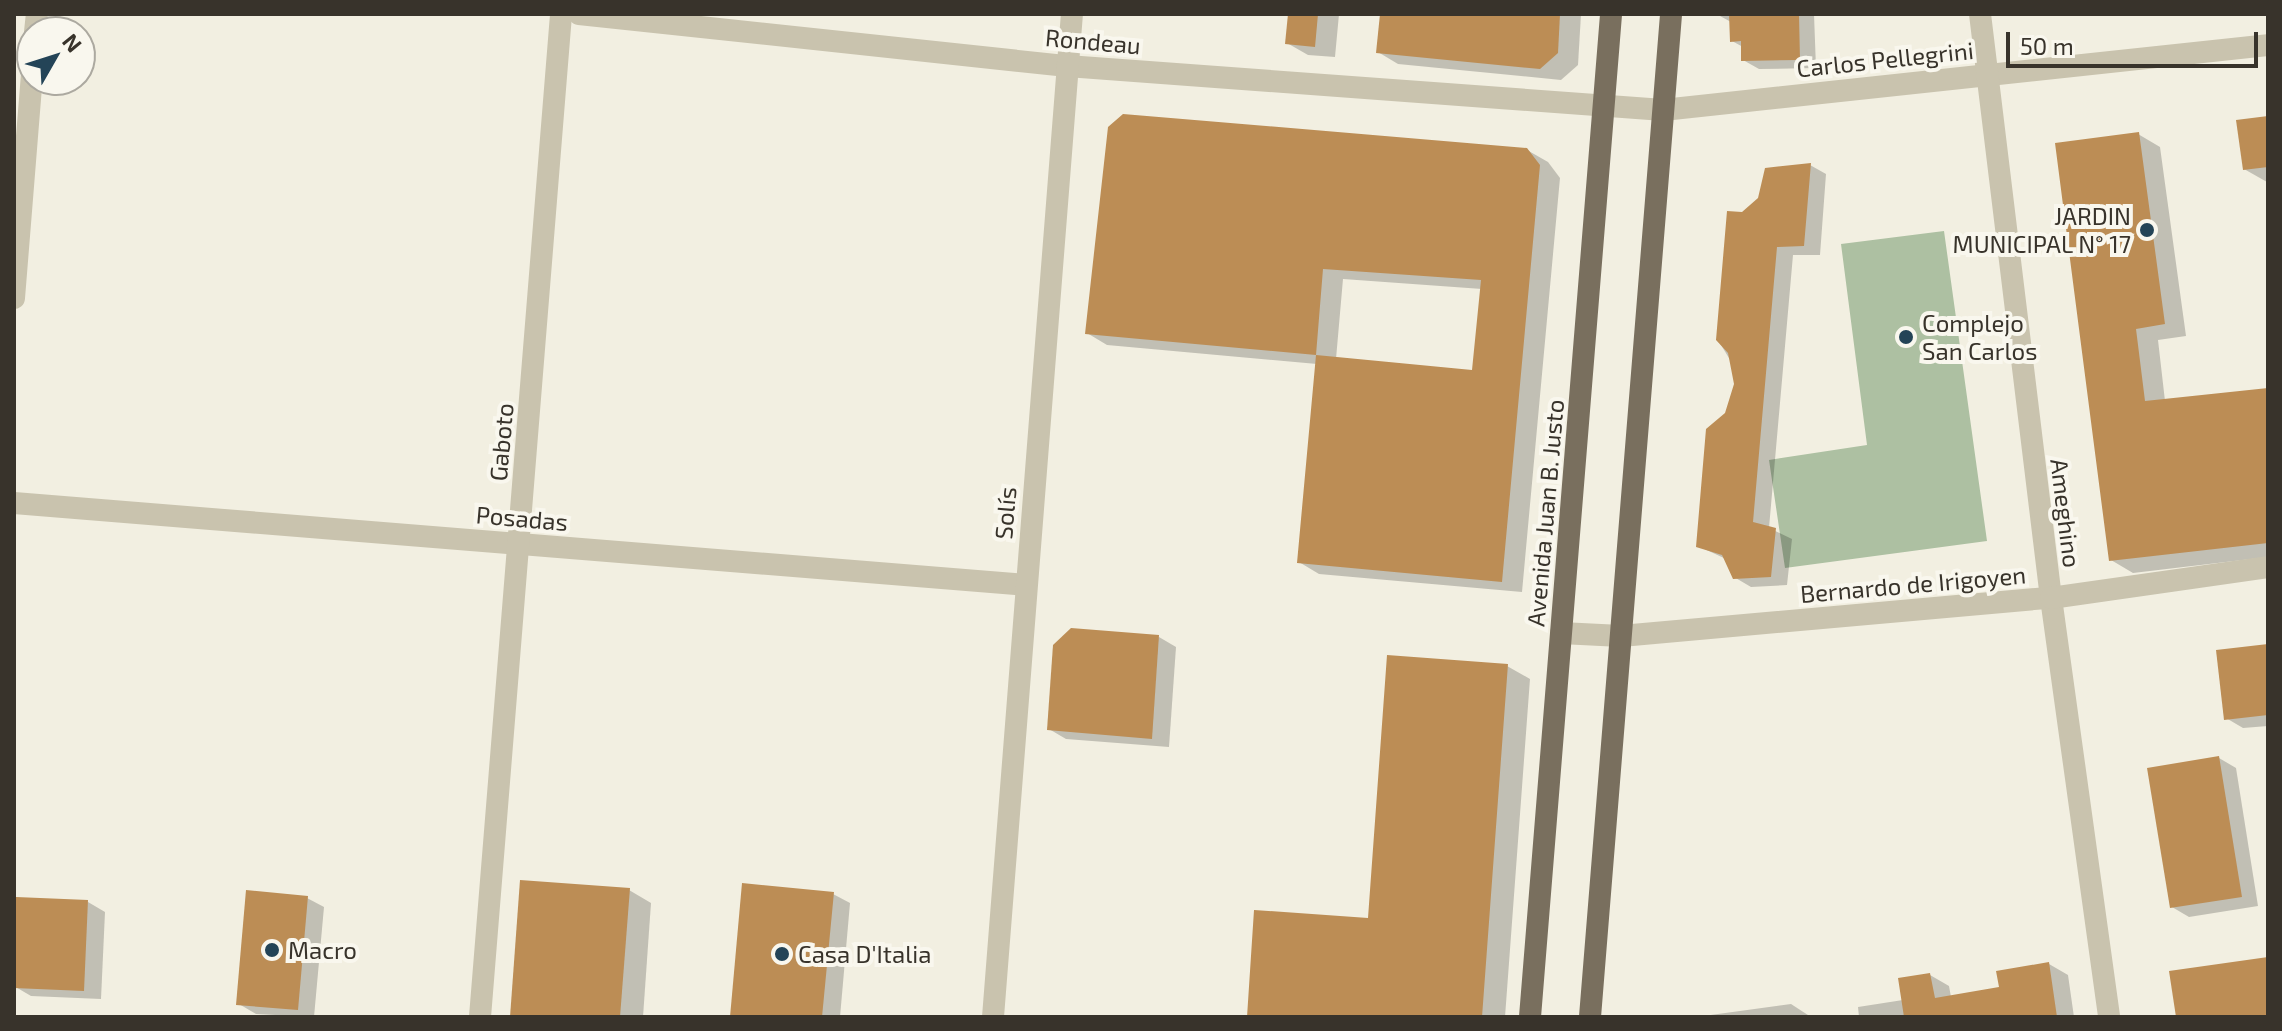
<!DOCTYPE html>
<html>
<head>
<meta charset="utf-8">
<style>
	body { margin:0 }
	#map { position:relative; width:2282px; height:1031px; overflow:hidden; background:#f2efe1; font-family:"Exo 2",sans-serif }
	div>[style] { position:absolute }
	[style*='--x'] { left:calc(var(--x)*1px); top:calc(var(--y)*1px); width:calc(var(--w)*1px); rotate:calc(var(--a)*1deg) }
	.green>* { inset:0; background:#adc0a2 }
	.shadow>* { inset:0; background:#0003 }
	.building>* { inset:0; background:#bc8d55 }
	.minor>* { height:22px; margin:-11px; padding:0 11px; transform-origin:11px; border-radius:11px; background:#c9c3ae }
	.primary>* { height:22px; margin:-11px; padding:0 11px; transform-origin:11px; border-radius:11px; background:#796f5e }
	.dots>* { width:22px; height:22px; translate:-50% -50%; box-sizing:border-box; border:4px solid #f9f7ee; border-radius:50% }
	span { translate:-50% -50%; white-space:nowrap; text-align:center; line-height:1.15; -webkit-text-stroke:8px #f9f7ee; paint-order:stroke }
	.street-label { font-size:24px; color:#38332b }
	.poi-label { font-size:24px; color:#38332b }
	.right { translate:-100% -50%; text-align:right }
	.left { translate:0 -50%; text-align:left }
	.frame { position:absolute; inset:0; border:16px solid #38332b; pointer-events:none }
	.north { position:absolute; left:16px; top:16px; width:80px; height:80px; box-sizing:border-box; background:#f9f7ee; border:2px solid #aca9a0; border-radius:50%; rotate:51deg; font-size:22px; font-weight:700; line-height:32px; text-align:center; color:#38332b }
	.north::after { content:''; display:block; margin:auto; width:28px; height:36px; background:#244457; clip-path:polygon(50% 0,100% 100%,50% 72%,0 100%) }
	.scale { position:absolute; left:2006px; top:32px; width:252px; height:36px; box-sizing:border-box; border:4px solid #38332b; border-top:0; padding-left:10px; font-size:24px; line-height:28px; white-space:nowrap; color:#38332b; -webkit-text-stroke:6px #f9f7ee; paint-order:stroke }
</style>
</head>
<body>
<div id="map">
	<div class="green">
		<i style="clip-path:polygon(1944px 231px,1987px 541px,1785px 568px,1769px 460px,1867px 445px,1841px 244px)"></i>
	</div>
	<div class="shadow">
		<i style="clip-path:polygon(1290px 14px,1339px 14px,1335px 57px,1308px 55px,1287px 43px)"></i>
		<i style="clip-path:polygon(1382px 14px,1581px 14px,1578px 65px,1561px 80px,1398px 64px,1378px 52px)"></i>
		<i style="clip-path:polygon(1814px 14px,1816px 68px,1759px 69px,1743px 60px,1743px 47px,1732px 41px,1731px 22px,1720px 16px)"></i>
		<i style="clip-path:polygon(2268px 118px,2268px 182px,2267px 182px,2244px 169px)"></i>
		<i style="clip-path:polygon(2138px 134px,2160px 147px,2186px 336px,2158px 340px,2165px 401px,2268px 390px,2268px 557px,2133px 573px,2111px 560px)"></i>
		<i style="clip-path:polygon(evenodd,1527px 150px,1548px 162px,1560px 178px,1522px 592px,1319px 574px,1299px 562px,1317px 364px,1107px 345px,1087px 333px,1527px 150px,1343px 279px,1482px 289px,1474px 373px,1336px 359px,1343px 279px)"></i>
		<i style="clip-path:polygon(1810px 165px,1826px 174px,1820px 255px,1793px 255px,1769px 528px,1792px 539px,1787px 585px,1751px 587px,1734px 577px,1726px 559px,1698px 546px,1735px 398px,1735px 368px,1718px 340px,1743px 214px)"></i>
		<i style="clip-path:polygon(1159px 637px,1176px 647px,1169px 747px,1066px 739px,1049px 729px)"></i>
		<i style="clip-path:polygon(2268px 646px,2268px 726px,2243px 728px,2226px 718px)"></i>
		<i style="clip-path:polygon(1507px 666px,1530px 679px,1505px 1017px,1249px 1017px,1370px 920px)"></i>
		<i style="clip-path:polygon(2219px 758px,2236px 768px,2258px 906px,2189px 917px,2172px 907px)"></i>
		<i style="clip-path:polygon(629px 890px,651px 903px,643px 1017px,515px 1017px)"></i>
		<i style="clip-path:polygon(833px 894px,850px 903px,840px 1017px,732px 1017px)"></i>
		<i style="clip-path:polygon(307px 898px,324px 907px,314px 1017px,256px 1014px,239px 1004px)"></i>
		<i style="clip-path:polygon(88px 902px,105px 912px,101px 999px,31px 996px,14px 986px)"></i>
		<i style="clip-path:polygon(2049px 964px,2068px 975px,2074px 1017px,1859px 1017px,1858px 1007px,1903px 1000px,1930px 975px,1949px 986px,1951px 997px,2001px 989px)"></i>
		<i style="clip-path:polygon(1791px 1004px,1811px 1017px,1696px 1017px)"></i>
	</div>
	<div class="building">
		<i style="clip-path:polygon(1288px 14px,1318px 14px,1315px 47px,1285px 44px)"></i>
		<i style="clip-path:polygon(1380px 14px,1560px 14px,1558px 53px,1540px 69px,1376px 53px)"></i>
		<i style="clip-path:polygon(1729px 14px,1799px 14px,1800px 60px,1741px 61px,1741px 41px,1730px 42px)"></i>
		<i style="clip-path:polygon(evenodd,1123px 114px,1527px 148px,1540px 165px,1502px 582px,1297px 563px,1316px 355px,1085px 334px,1108px 127px,1123px 114px,1323px 269px,1481px 280px,1472px 370px,1316px 355px,1323px 269px)"></i>
		<i style="clip-path:polygon(2268px 116px,2268px 167px,2243px 170px,2236px 120px)"></i>
		<i style="clip-path:polygon(2139px 132px,2165px 324px,2136px 329px,2145px 401px,2268px 388px,2268px 543px,2109px 561px,2055px 143px)"></i>
		<i style="clip-path:polygon(1811px 163px,1804px 246px,1777px 247px,1753px 522px,1776px 528px,1771px 577px,1733px 579px,1722px 555px,1696px 547px,1706px 429px,1725px 413px,1734px 384px,1728px 353px,1716px 340px,1727px 211px,1742px 212px,1758px 198px,1765px 168px)"></i>
		<i style="clip-path:polygon(1071px 628px,1159px 635px,1152px 739px,1047px 730px,1053px 645px)"></i>
		<i style="clip-path:polygon(2268px 644px,2268px 715px,2224px 720px,2216px 650px)"></i>
		<i style="clip-path:polygon(1387px 655px,1508px 664px,1482px 1017px,1247px 1017px,1254px 910px,1368px 918px)"></i>
		<i style="clip-path:polygon(2219px 756px,2242px 897px,2170px 908px,2147px 768px)"></i>
		<i style="clip-path:polygon(520px 880px,630px 888px,620px 1017px,510px 1017px)"></i>
		<i style="clip-path:polygon(742px 883px,834px 892px,822px 1017px,730px 1017px)"></i>
		<i style="clip-path:polygon(246px 890px,308px 896px,298px 1010px,236px 1005px)"></i>
		<i style="clip-path:polygon(16px 897px,88px 900px,84px 991px,14px 988px)"></i>
		<i style="clip-path:polygon(2268px 957px,2268px 1017px,2176px 1017px,2169px 971px)"></i>
		<i style="clip-path:polygon(2049px 962px,2057px 1017px,1904px 1017px,1898px 978px,1930px 973px,1935px 998px,1999px 987px,1996px 971px)"></i>
	</div>
	<div class="minor">
		<i style="--x:579;--y:14;--w:491;--a:6.1"></i>
		<i style="--x:1067;--y:66;--w:598;--a:4.22"></i>
		<i style="--x:1663;--y:110;--w:608;--a:-6.13"></i>
		<i style="--x:1980;--y:14;--w:588;--a:83.07"></i>
		<i style="--x:2051;--y:598;--w:423;--a:82.1"></i>
		<i style="--x:35;--y:32;--w:18;--a:-84"></i>
		<i style="--x:14;--y:298;--w:225;--a:-85.4"></i>
		<i style="--x:14;--y:503;--w:1015;--a:4.63"></i>
		<i style="--x:1561;--y:633;--w:60;--a:2.9"></i>
		<i style="--x:1621;--y:636;--w:432;--a:-5.1"></i>
		<i style="--x:2051;--y:598;--w:219;--a:-8.1"></i>
		<i style="--x:480;--y:1017;--w:1006;--a:-85.38"></i>
		<i style="--x:993;--y:1017;--w:1006;--a:-85.5"></i>
	</div>
	<div class="primary">
		<i style="--x:1530;--y:1017;--w:1006;--a:-85.38"></i>
		<i style="--x:1590;--y:1017;--w:1006;--a:-85.38"></i>
	</div>
	<div class="dots">
		<i style="left:2147px;top:230px;background:#244457"></i>
		<i style="left:1906px;top:337px;background:#244457"></i>
		<i style="left:272px;top:950px;background:#244457"></i>
		<i style="left:782px;top:954px;background:#244457"></i>
	</div>
	<div class="street-label">
		<span style="left:1093px;top:41px;rotate:5deg">Rondeau</span>
		<span style="left:1885px;top:59px;rotate:-6deg">Carlos Pellegrini</span>
		<span style="left:501px;top:442px;rotate:-85deg">Gaboto</span>
		<span style="left:1005px;top:513px;rotate:-85deg">Solís</span>
		<span style="left:1545px;top:513px;rotate:-85deg">Avenida Juan B. Justo</span>
		<span style="left:2066px;top:513px;rotate:83deg">Ameghino</span>
		<span style="left:522px;top:518px;rotate:5deg">Posadas</span>
		<span style="left:1913px;top:584px;rotate:-5deg">Bernardo de Irigoyen</span>
	</div>
	<div class="poi-label">
		<span class="right" style="left:2131px;top:230px">JARDIN<br>MUNICIPAL N° 17</span>
		<span class="left" style="left:1922px;top:337px">Complejo<br>San Carlos</span>
		<span class="left" style="left:288px;top:950px">Macro</span>
		<span class="left" style="left:798px;top:954px">Casa D'Italia</span>
	</div>
	<div class="frame"></div>
	<div class="north">N</div>
	<div class="scale">50 m</div>
</div>
</body>
</html>
